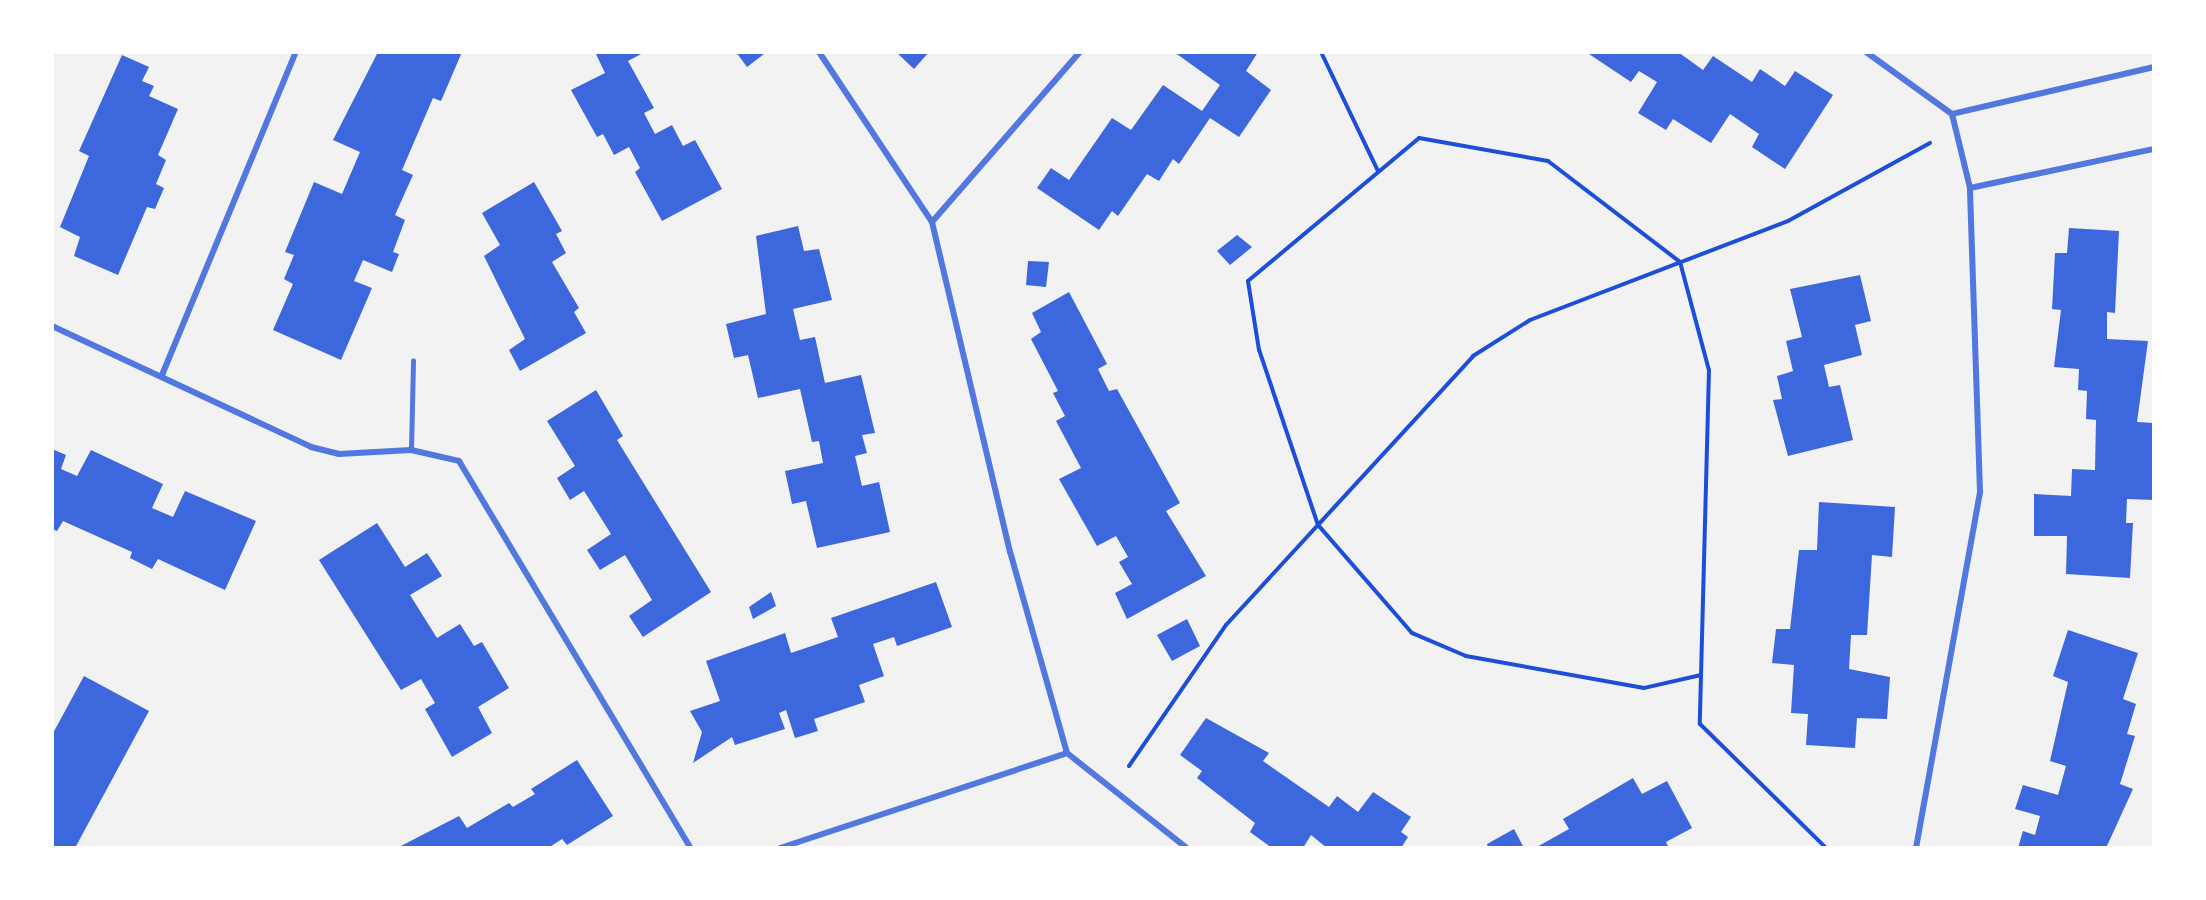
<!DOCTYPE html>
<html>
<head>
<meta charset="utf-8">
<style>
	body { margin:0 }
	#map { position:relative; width:2206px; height:900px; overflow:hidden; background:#f2f2f2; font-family:"Archivo Narrow",sans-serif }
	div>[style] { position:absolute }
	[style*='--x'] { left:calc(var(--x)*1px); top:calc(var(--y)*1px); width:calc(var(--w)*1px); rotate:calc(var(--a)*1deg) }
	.building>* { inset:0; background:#3d67dc }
	.path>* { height:4px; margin:-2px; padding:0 2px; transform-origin:2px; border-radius:2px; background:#1d4ed8 }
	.service>* { height:4.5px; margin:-2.25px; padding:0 2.25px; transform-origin:2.25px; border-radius:2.25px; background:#5277de }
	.minor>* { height:6px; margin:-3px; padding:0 3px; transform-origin:3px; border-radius:3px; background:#5277de }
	span { translate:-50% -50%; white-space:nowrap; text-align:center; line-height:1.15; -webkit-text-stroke:4.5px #fff; paint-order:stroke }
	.frame { position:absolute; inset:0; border:54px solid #fff; pointer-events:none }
</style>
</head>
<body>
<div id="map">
	<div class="building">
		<i style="clip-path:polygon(378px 52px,462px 52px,441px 101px,433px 98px,402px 170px,413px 175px,395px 215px,405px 220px,393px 252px,399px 254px,392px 272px,363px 260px,354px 281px,372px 288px,341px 360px,273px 330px,293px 284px,284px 279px,294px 255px,285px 252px,314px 182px,342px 194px,360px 152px,333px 140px)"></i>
		<i style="clip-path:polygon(595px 52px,645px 52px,628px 61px,654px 108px,644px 113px,655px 134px,672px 125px,683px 146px,695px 140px,722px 189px,662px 221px,635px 172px,640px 168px,629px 147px,614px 155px,603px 134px,597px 137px,571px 90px,605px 73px)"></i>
		<i style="clip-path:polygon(736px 52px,763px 52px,764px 54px,747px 67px)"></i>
		<i style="clip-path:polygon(896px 52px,929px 52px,914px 69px)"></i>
		<i style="clip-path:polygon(1174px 52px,1258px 52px,1246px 71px,1271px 90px,1239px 137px,1210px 118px,1179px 164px,1173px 159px,1159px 181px,1147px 174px,1118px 216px,1112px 211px,1099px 230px,1037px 188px,1051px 168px,1069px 180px,1112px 118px,1131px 130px,1163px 85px,1202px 111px,1220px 85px)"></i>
		<i style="clip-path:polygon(1586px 52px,1678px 52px,1703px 70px,1713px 56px,1752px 82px,1760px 69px,1785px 86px,1795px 71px,1833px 95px,1785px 169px,1752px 147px,1759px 134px,1730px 114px,1711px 143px,1673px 119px,1666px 130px,1638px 113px,1657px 82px,1639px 71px,1631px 82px)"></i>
		<i style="clip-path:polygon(122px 55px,149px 67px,142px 81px,154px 86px,149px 96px,178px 109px,158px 155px,166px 160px,156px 184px,164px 188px,155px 209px,147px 207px,118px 275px,74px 256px,80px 237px,60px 227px,89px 156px,79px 151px)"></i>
		<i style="clip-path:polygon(534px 182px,562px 231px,556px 234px,566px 253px,552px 262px,579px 308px,574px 312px,586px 333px,520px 371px,509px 350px,525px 339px,484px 256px,500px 245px,482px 213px)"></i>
		<i style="clip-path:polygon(798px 226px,804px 251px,819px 249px,832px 300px,793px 309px,800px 340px,815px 337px,825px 383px,861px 375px,875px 433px,862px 435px,867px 453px,855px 456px,862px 486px,879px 482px,890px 532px,817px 548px,806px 501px,792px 504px,785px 471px,823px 463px,819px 441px,812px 442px,800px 389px,758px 398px,748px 355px,734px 358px,726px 324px,766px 314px,756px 236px)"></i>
		<i style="clip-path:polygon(2069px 228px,2119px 231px,2115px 313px,2107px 312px,2107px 339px,2148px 341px,2137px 422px,2154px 423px,2154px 500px,2127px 499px,2126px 523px,2133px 523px,2130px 578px,2066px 574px,2067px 536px,2034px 536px,2034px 494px,2071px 496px,2072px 469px,2095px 470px,2096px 420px,2086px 419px,2087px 391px,2078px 390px,2079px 369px,2054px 367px,2061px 310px,2052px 309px,2055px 253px,2067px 253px)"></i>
		<i style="clip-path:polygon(1237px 235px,1252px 247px,1230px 265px,1217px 251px)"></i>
		<i style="clip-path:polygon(1028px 261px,1049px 262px,1046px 287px,1026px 285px)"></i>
		<i style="clip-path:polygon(1860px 275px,1871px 321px,1855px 325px,1862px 355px,1824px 365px,1829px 387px,1840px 385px,1853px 440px,1788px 456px,1773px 400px,1782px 399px,1777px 376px,1793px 371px,1786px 341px,1802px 337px,1790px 289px)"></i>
		<i style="clip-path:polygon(1069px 292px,1107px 364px,1098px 369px,1109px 391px,1117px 389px,1180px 503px,1166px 511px,1206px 576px,1127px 619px,1115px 593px,1132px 584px,1119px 562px,1128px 557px,1116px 536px,1097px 546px,1059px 479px,1081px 468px,1056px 421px,1065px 416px,1053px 393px,1058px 391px,1031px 339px,1041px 332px,1032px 313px)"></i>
		<i style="clip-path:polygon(596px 390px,623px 436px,617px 440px,711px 592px,643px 637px,629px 616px,652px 600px,625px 555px,600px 570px,587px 550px,611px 534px,584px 491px,570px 500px,557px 478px,575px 466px,547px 421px)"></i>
		<i style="clip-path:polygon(52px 449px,66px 455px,61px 469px,77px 476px,91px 450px,163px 484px,152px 508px,173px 517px,185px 491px,256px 521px,225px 590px,158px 559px,152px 569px,130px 558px,132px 552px,63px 521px,57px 531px,52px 529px)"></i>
		<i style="clip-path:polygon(1819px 502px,1895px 507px,1892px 557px,1872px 555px,1867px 635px,1851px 635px,1849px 669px,1890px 677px,1887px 719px,1857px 718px,1855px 748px,1806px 745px,1808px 714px,1791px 713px,1794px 665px,1772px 663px,1776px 629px,1790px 629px,1799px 550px,1817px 550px)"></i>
		<i style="clip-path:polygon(377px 523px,405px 567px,427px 553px,442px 576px,410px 595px,437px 638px,460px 624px,474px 646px,482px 642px,509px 688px,478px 707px,492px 733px,452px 757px,425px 709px,435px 703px,421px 679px,401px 690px,319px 560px)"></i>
		<i style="clip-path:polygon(936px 582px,952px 627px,897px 646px,894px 637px,873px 644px,884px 676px,859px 685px,865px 702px,814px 719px,818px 731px,795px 738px,786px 710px,779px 713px,785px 729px,735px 745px,732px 737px,693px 763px,702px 732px,690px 711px,720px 701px,706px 661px,785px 633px,791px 653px,838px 637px,831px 618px)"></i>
		<i style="clip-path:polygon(771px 592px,776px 606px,753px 619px,749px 607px)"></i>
		<i style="clip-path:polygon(1187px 619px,1200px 646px,1172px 661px,1157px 635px)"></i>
		<i style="clip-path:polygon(2068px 630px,2138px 653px,2123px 699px,2136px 704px,2127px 734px,2135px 736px,2120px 784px,2133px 789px,2106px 848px,2018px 848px,2023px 831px,2035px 835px,2040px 816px,2015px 809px,2023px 785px,2058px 795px,2066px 766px,2050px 761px,2068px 682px,2053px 676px)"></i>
		<i style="clip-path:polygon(84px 676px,149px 711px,75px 848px,52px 848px,52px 735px)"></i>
		<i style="clip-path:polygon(1206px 718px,1269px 753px,1263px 761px,1329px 807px,1337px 796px,1358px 812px,1373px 792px,1411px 817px,1401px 832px,1408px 837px,1401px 848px,1327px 848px,1311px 835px,1303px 848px,1272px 848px,1250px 832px,1255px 823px,1197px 778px,1202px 771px,1180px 755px)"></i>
		<i style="clip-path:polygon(577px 760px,613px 816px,567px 845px,562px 839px,548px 848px,397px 848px,459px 816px,467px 828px,509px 803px,513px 807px,535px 794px,531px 789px)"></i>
		<i style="clip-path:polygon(1633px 778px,1642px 794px,1667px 781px,1692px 828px,1666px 842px,1669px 848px,1535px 848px,1569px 829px,1563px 819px)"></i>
		<i style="clip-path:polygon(1514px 829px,1524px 848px,1488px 848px,1487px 844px)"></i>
	</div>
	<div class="path">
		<i style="--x:1321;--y:52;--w:132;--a:64.4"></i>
		<i style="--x:1701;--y:675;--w:58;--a:167.2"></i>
		<i style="--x:1644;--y:688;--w:181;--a:-169.8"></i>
		<i style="--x:1466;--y:656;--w:59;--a:-156.9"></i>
		<i style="--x:1412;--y:633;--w:143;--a:-131"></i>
		<i style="--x:1318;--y:525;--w:185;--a:-108.6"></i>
		<i style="--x:1259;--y:350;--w:70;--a:-99.1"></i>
		<i style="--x:1248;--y:281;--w:223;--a:-39.9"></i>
		<i style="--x:1419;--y:138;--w:131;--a:10.1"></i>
		<i style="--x:1548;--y:161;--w:166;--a:37.4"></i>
		<i style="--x:1680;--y:262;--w:112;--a:75"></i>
		<i style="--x:1709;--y:370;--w:354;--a:91.5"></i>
		<i style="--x:1700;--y:724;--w:177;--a:44.5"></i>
		<i style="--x:1129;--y:766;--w:171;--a:-55.5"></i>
		<i style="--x:1226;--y:625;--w:365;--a:-47.4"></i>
		<i style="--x:1473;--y:356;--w:67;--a:-32.3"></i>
		<i style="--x:1530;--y:320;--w:276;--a:-21"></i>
		<i style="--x:1788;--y:221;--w:162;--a:-28.8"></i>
	</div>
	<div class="service">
		<i style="--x:411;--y:450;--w:89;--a:-88.7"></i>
	</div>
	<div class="minor">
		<i style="--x:819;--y:52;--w:204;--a:56.4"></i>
		<i style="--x:1866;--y:52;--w:106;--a:35.8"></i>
		<i style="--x:2154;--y:67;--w:207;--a:166.9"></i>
		<i style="--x:1952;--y:114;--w:76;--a:76.3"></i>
		<i style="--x:1970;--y:188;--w:188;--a:-12"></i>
		<i style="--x:52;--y:326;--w:286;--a:25"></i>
		<i style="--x:311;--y:447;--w:29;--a:14"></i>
		<i style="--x:339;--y:454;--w:72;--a:-3.2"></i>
		<i style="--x:411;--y:450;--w:49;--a:12.9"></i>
		<i style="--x:459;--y:461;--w:451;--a:59.1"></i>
		<i style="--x:162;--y:375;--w:350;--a:-67.5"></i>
		<i style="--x:1067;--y:753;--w:209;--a:-105.8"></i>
		<i style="--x:1010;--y:552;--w:339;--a:-103.3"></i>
		<i style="--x:932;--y:222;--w:225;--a:-49"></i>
		<i style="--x:780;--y:848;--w:302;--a:-18.3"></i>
		<i style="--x:1067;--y:753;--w:153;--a:38.4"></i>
		<i style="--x:1916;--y:848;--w:362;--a:-79.8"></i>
		<i style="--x:1980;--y:492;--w:304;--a:-91.9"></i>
	</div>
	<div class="frame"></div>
</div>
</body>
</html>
